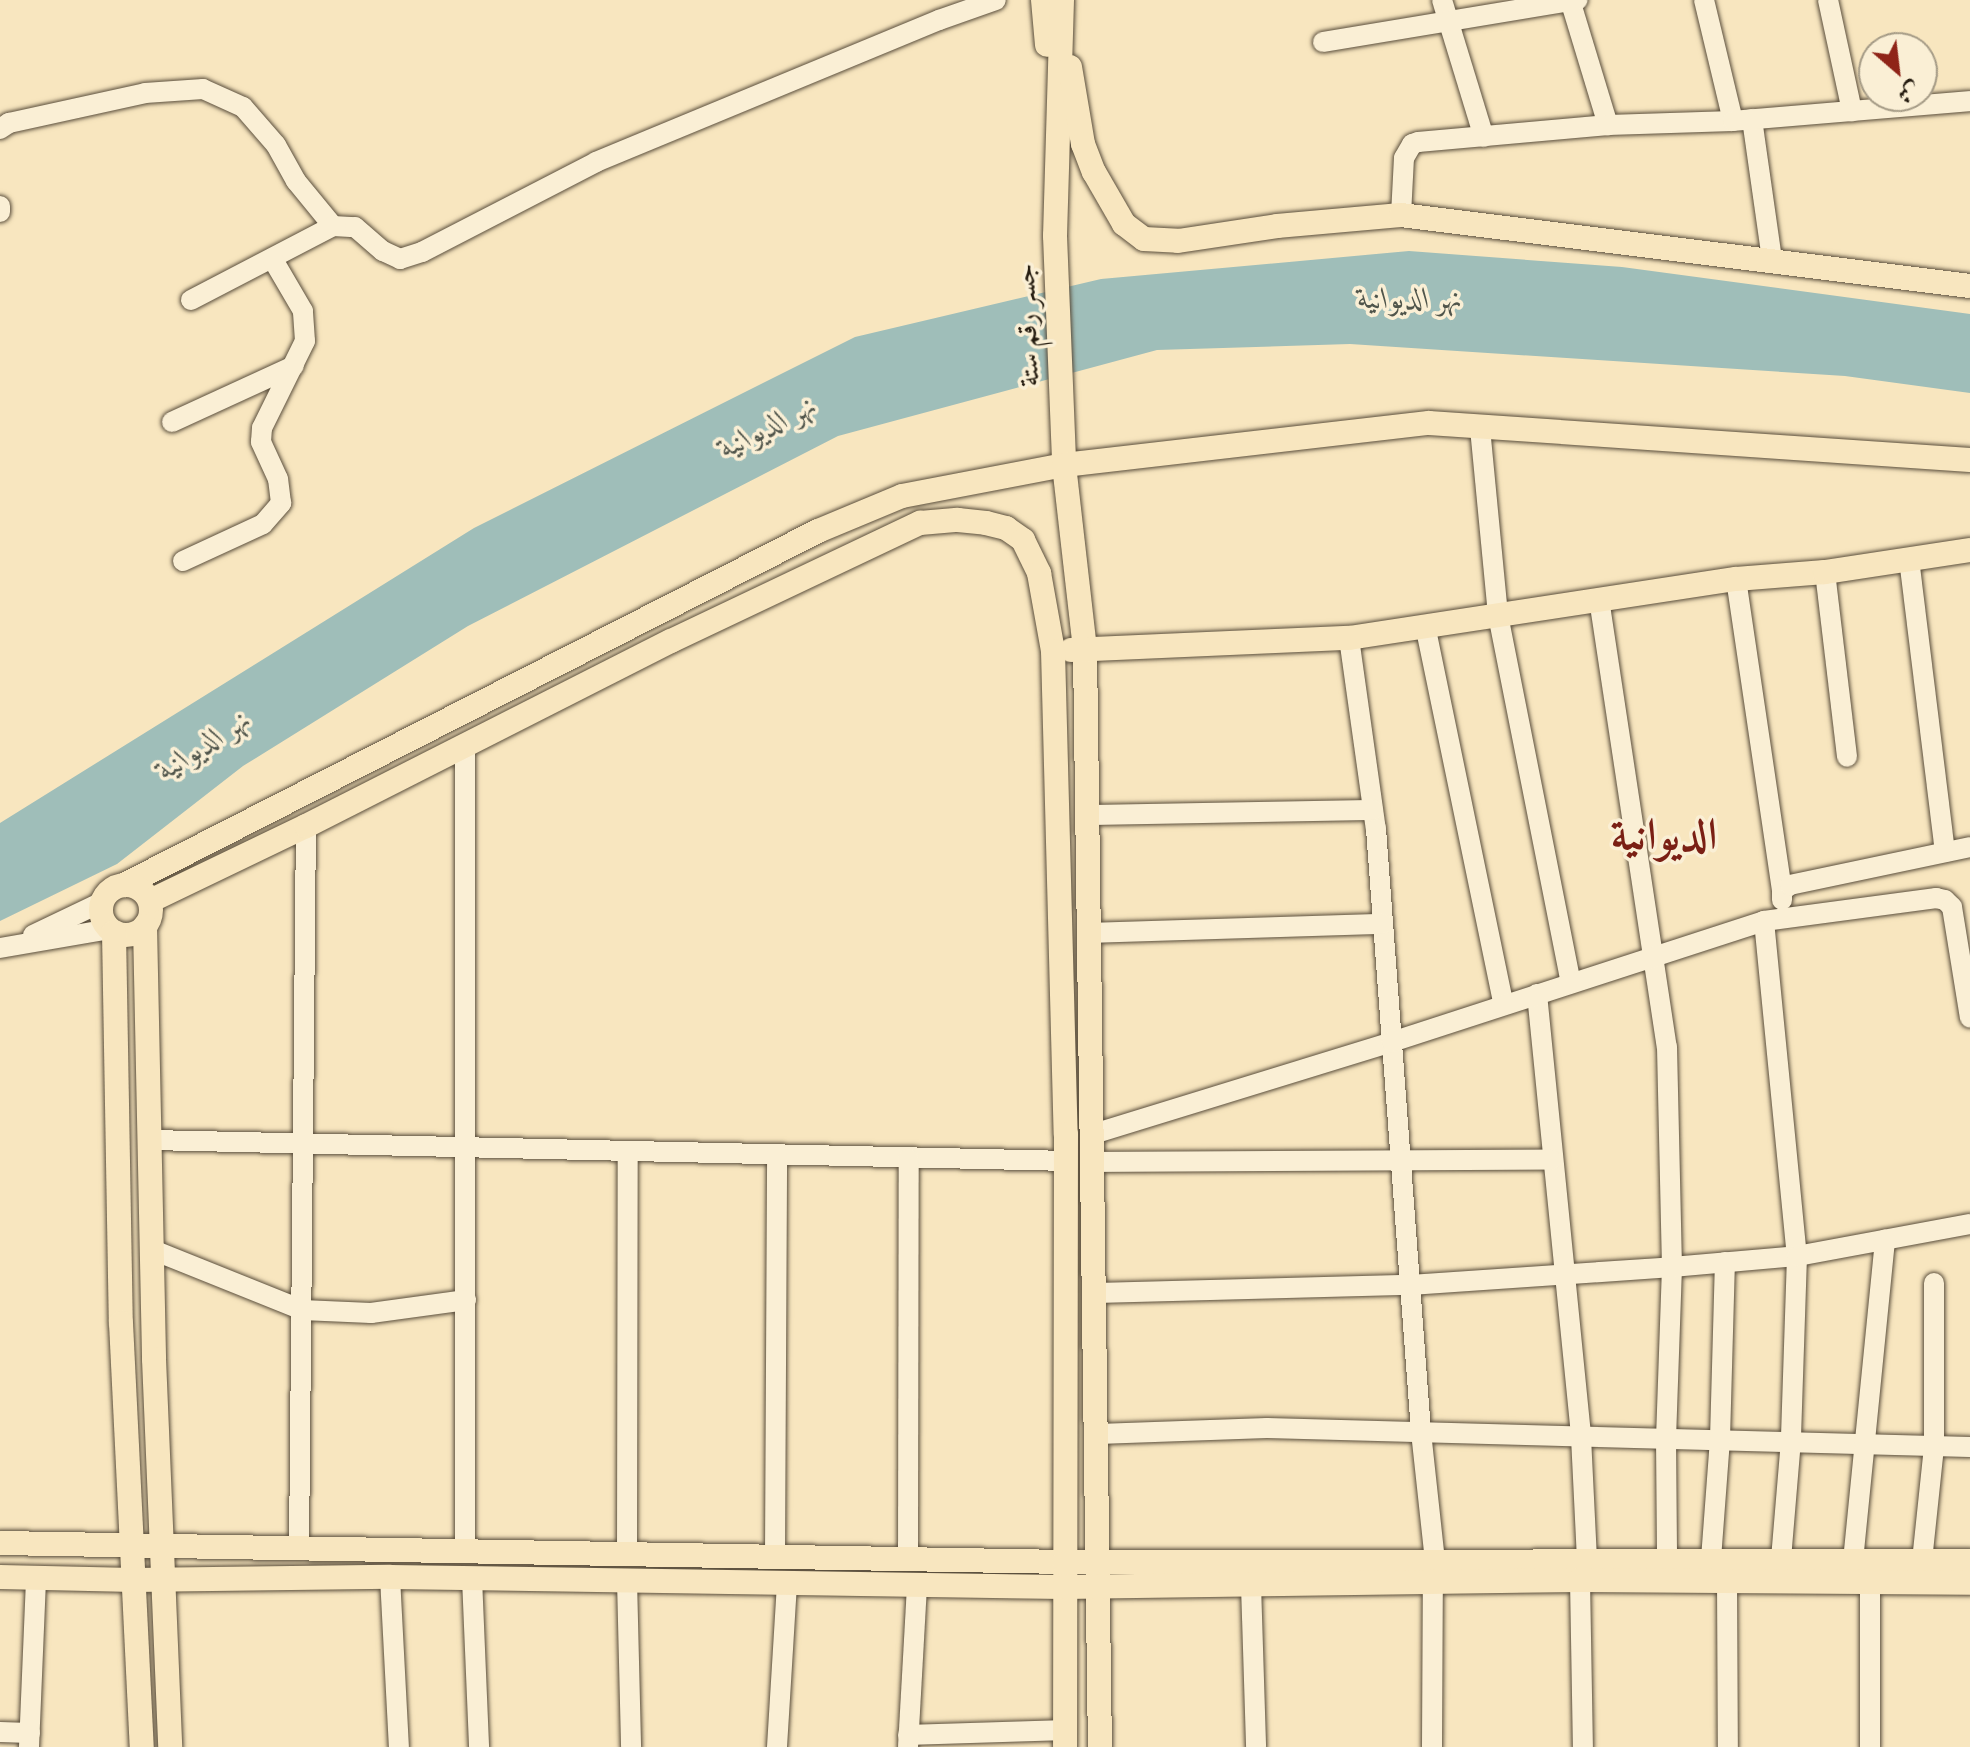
<!DOCTYPE html>
<html>
<head>
<meta charset="utf-8">
<style>
	body { margin:0 }
	#map { position:relative; width:1970px; height:1747px; overflow:hidden; background:#f8e6bf; font-family:"Libre Bodoni",Amiri,serif }
	div>[style] { position:absolute }
	[style*='--x'] { left:calc(var(--x)*1px); top:calc(var(--y)*1px); width:calc(var(--w)*1px); rotate:calc(var(--a)*1deg) }
	.water>* { inset:0; background:#9fbeb9 }
	.roads { filter:drop-shadow(0 0 2px #5a4e3c) drop-shadow(0 0 2px #5a4e3c) }
	.minor>* { height:20px; margin:-10px; padding:0 10px; transform-origin:10px; border-radius:10px; background:#faefd5 }
	.major>* { height:24px; margin:-12px; padding:0 12px; transform-origin:12px; border-radius:12px; background:#f8e6bf }
	.major>.ring { margin:-12px; padding:0; box-sizing:content-box; background:none; border:24px solid #f8e6bf; border-radius:50% }
	span { translate:-50% -50%; white-space:nowrap; text-align:center; line-height:1.15; -webkit-text-stroke:7px #faefd5; paint-order:stroke }
	.street-label { font-size:28px; color:#251c10 }
	.water-label { font-size:30px; color:#50554b; font-style:italic }
	.town-label { font-size:44px; color:#7a1f14; font-weight:700 }
	.north { position:absolute; left:1858px; top:32px; width:80px; height:80px; box-sizing:border-box; background:#faefd5; border:2px solid #a59b86; border-radius:50%; rotate:152deg; font-size:22px; font-weight:700; line-height:32px; text-align:center; color:#251c10 }
	.north::after { content:''; display:block; margin:auto; width:28px; height:36px; background:#8f2418; clip-path:polygon(50% 0,100% 100%,50% 72%,0 100%) }
</style>
</head>
<body>
<div id="map">
	<div class="water">
		<i style="clip-path:polygon(1409px 251px,1622px 267px,1970px 314px,1970px 393px,1845px 376px,1350px 344px,1157px 350px,838px 436px,468px 626px,243px 766px,117px 864px,0 921px,0 823px,474px 528px,855px 337px,1101px 279px)"></i>
	</div>
	<div class="roads">
		<div class="minor">
			<i style="--x:1442;--y:0;--w:143;--a:73"></i>
			<i style="--x:1570;--y:0;--w:131;--a:73.1"></i>
			<i style="--x:1704;--y:0;--w:124;--a:76.5"></i>
			<i style="--x:1828;--y:0;--w:114;--a:77.8"></i>
			<i style="--x:1323;--y:42;--w:258;--a:-9.4"></i>
			<i style="--x:1752;--y:119;--w:142;--a:81.9"></i>
			<i style="--x:0;--y:129;--w:11;--a:-34"></i>
			<i style="--x:9;--y:123;--w:139;--a:-12.4"></i>
			<i style="--x:145;--y:93;--w:58;--a:-3.9"></i>
			<i style="--x:203;--y:89;--w:44;--a:24.2"></i>
			<i style="--x:243;--y:107;--w:50;--a:49"></i>
			<i style="--x:276;--y:145;--w:41;--a:60.9"></i>
			<i style="--x:296;--y:181;--w:58;--a:50.6"></i>
			<i style="--x:0;--y:206;--w:6;--a:90"></i>
			<i style="--x:1401;--y:215;--w:57;--a:-87"></i>
			<i style="--x:1404;--y:158;--w:16;--a:-60"></i>
			<i style="--x:1412;--y:144;--w:6;--a:-18"></i>
			<i style="--x:1418;--y:142;--w:191;--a:-5.1"></i>
			<i style="--x:1608;--y:125;--w:125;--a:-1.8"></i>
			<i style="--x:1733;--y:121;--w:238;--a:-4.8"></i>
			<i style="--x:191;--y:300;--w:160;--a:-27.5"></i>
			<i style="--x:333;--y:226;--w:22;--a:3"></i>
			<i style="--x:355;--y:227;--w:37;--a:41"></i>
			<i style="--x:383;--y:251;--w:19;--a:25"></i>
			<i style="--x:400;--y:259;--w:23;--a:-18"></i>
			<i style="--x:422;--y:252;--w:196;--a:-27.3"></i>
			<i style="--x:596;--y:162;--w:371;--a:-22.5"></i>
			<i style="--x:939;--y:20;--w:60;--a:-19.3"></i>
			<i style="--x:172;--y:422;--w:134;--a:-24.7"></i>
			<i style="--x:1480;--y:428;--w:188;--a:84.5"></i>
			<i style="--x:1498;--y:615;--w:374;--a:78.8"></i>
			<i style="--x:1909;--y:559;--w:295;--a:83"></i>
			<i style="--x:183;--y:561;--w:88;--a:-24.8"></i>
			<i style="--x:263;--y:524;--w:28;--a:-49"></i>
			<i style="--x:281;--y:503;--w:24;--a:-97"></i>
			<i style="--x:278;--y:479;--w:41;--a:-114.7"></i>
			<i style="--x:261;--y:442;--w:14;--a:-86"></i>
			<i style="--x:262;--y:428;--w:97;--a:-63.7"></i>
			<i style="--x:305;--y:341;--w:30;--a:-94"></i>
			<i style="--x:303;--y:311;--w:61;--a:-120.3"></i>
			<i style="--x:1825;--y:572;--w:186;--a:83.2"></i>
			<i style="--x:1736;--y:579;--w:315;--a:81.6"></i>
			<i style="--x:1599;--y:599;--w:453;--a:81.4"></i>
			<i style="--x:1667;--y:1047;--w:220;--a:88.7"></i>
			<i style="--x:1672;--y:1267;--w:171;--a:92"></i>
			<i style="--x:1666;--y:1438;--w:121;--a:89.5"></i>
			<i style="--x:1425;--y:625;--w:388;--a:78.3"></i>
			<i style="--x:1349;--y:638;--w:193;--a:82"></i>
			<i style="--x:1376;--y:829;--w:605;--a:85.73"></i>
			<i style="--x:1421;--y:1432;--w:130;--a:83.8"></i>
			<i style="--x:465;--y:744;--w:808;--a:90"></i>
			<i style="--x:1088;--y:815;--w:285;--a:-1"></i>
			<i style="--x:1782;--y:900;--w:9;--a:-90"></i>
			<i style="--x:1782;--y:891;--w:10;--a:-37"></i>
			<i style="--x:1790;--y:885;--w:184;--a:-11.9"></i>
			<i style="--x:1764;--y:921;--w:337;--a:84.4"></i>
			<i style="--x:1797;--y:1256;--w:184;--a:91.9"></i>
			<i style="--x:1791;--y:1440;--w:120;--a:94.8"></i>
			<i style="--x:1089;--y:933;--w:294;--a:-1.8"></i>
			<i style="--x:33;--y:935;--w:76;--a:-25.6"></i>
			<i style="--x:0;--y:948;--w:112;--a:-9.8"></i>
			<i style="--x:1537;--y:994;--w:445;--a:84.3"></i>
			<i style="--x:1581;--y:1437;--w:123;--a:87.2"></i>
			<i style="--x:1093;--y:1134;--w:313;--a:-17.1"></i>
			<i style="--x:1392;--y:1042;--w:391;--a:-18"></i>
			<i style="--x:1764;--y:921;--w:174;--a:-7.6"></i>
			<i style="--x:1936;--y:898;--w:9;--a:13"></i>
			<i style="--x:1945;--y:900;--w:10;--a:45"></i>
			<i style="--x:1952;--y:907;--w:112;--a:80.8"></i>
			<i style="--x:151;--y:1140;--w:915;--a:1.31"></i>
			<i style="--x:1093;--y:1162;--w:458;--a:-0.3"></i>
			<i style="--x:153;--y:1250;--w:161;--a:21.9"></i>
			<i style="--x:302;--y:1310;--w:69;--a:2.5"></i>
			<i style="--x:371;--y:1313;--w:96;--a:-7.8"></i>
			<i style="--x:1096;--y:1293;--w:314;--a:-1.5"></i>
			<i style="--x:1410;--y:1285;--w:263;--a:-3.9"></i>
			<i style="--x:1672;--y:1267;--w:125;--a:-5"></i>
			<i style="--x:1797;--y:1256;--w:176;--a:-10.5"></i>
			<i style="--x:1098;--y:1434;--w:169;--a:-2"></i>
			<i style="--x:1267;--y:1428;--w:703;--a:1.55"></i>
			<i style="--x:299;--y:1550;--w:724;--a:-89.45"></i>
			<i style="--x:627;--y:1553;--w:401;--a:-89.9"></i>
			<i style="--x:775;--y:1556;--w:401;--a:-89.7"></i>
			<i style="--x:908;--y:1559;--w:400;--a:-89.9"></i>
			<i style="--x:1711;--y:1559;--w:120;--a:-85.7"></i>
			<i style="--x:1720;--y:1439;--w:177;--a:-88.4"></i>
			<i style="--x:1853;--y:1561;--w:323;--a:-84.3"></i>
			<i style="--x:1922;--y:1561;--w:115;--a:-84"></i>
			<i style="--x:1934;--y:1447;--w:164;--a:-90"></i>
			<i style="--x:390;--y:1577;--w:170;--a:87"></i>
			<i style="--x:472;--y:1578;--w:169;--a:87.6"></i>
			<i style="--x:627;--y:1580;--w:167;--a:88.6"></i>
			<i style="--x:1580;--y:1580;--w:167;--a:89"></i>
			<i style="--x:1727;--y:1581;--w:166;--a:89.7"></i>
			<i style="--x:1251;--y:1585;--w:162;--a:88.2"></i>
			<i style="--x:0;--y:1732;--w:30;--a:2"></i>
			<i style="--x:908;--y:1735;--w:157;--a:-1.8"></i>
			<i style="--x:29;--y:1747;--w:170;--a:-87.6"></i>
			<i style="--x:777;--y:1747;--w:165;--a:-86.5"></i>
			<i style="--x:908;--y:1747;--w:162;--a:-86.8"></i>
			<i style="--x:1432;--y:1747;--w:165;--a:-89.7"></i>
			<i style="--x:1870;--y:1747;--w:166;--a:-90"></i>
		</div>
		<div class="major">
			<i style="--x:1043;--y:0;--w:45;--a:84.9"></i>
			<i style="--x:1062;--y:0;--w:236;--a:91.7"></i>
			<i style="--x:1055;--y:236;--w:229;--a:87.7"></i>
			<i style="--x:1064;--y:465;--w:186;--a:83.5"></i>
			<i style="--x:1085;--y:650;--w:1097;--a:89.22"></i>
			<i style="--x:1070;--y:67;--w:78;--a:80.4"></i>
			<i style="--x:1083;--y:144;--w:30;--a:69"></i>
			<i style="--x:1094;--y:172;--w:60;--a:60"></i>
			<i style="--x:1124;--y:224;--w:25;--a:37"></i>
			<i style="--x:1144;--y:239;--w:34;--a:3"></i>
			<i style="--x:1178;--y:241;--w:100;--a:-8.6"></i>
			<i style="--x:1277;--y:226;--w:124;--a:-5.1"></i>
			<i style="--x:1401;--y:215;--w:573;--a:7.11"></i>
			<i style="--x:1071;--y:650;--w:278;--a:-2.5"></i>
			<i style="--x:1349;--y:638;--w:391;--a:-8.7"></i>
			<i style="--x:1736;--y:579;--w:89;--a:-4.5"></i>
			<i style="--x:1825;--y:572;--w:147;--a:-8.6"></i>
			<i style="--x:124;--y:885;--w:779;--a:-27.03"></i>
			<i style="--x:818;--y:531;--w:91;--a:-22.6"></i>
			<i style="--x:902;--y:496;--w:165;--a:-10.8"></i>
			<i style="--x:1064;--y:465;--w:367;--a:-6.6"></i>
			<i style="--x:1429;--y:423;--w:542;--a:3.91"></i>
			<i class="ring" style="left:101px;top:885px;width:26px;height:26px"></i>
			<i style="--x:150;--y:901;--w:173;--a:-25.7"></i>
			<i style="--x:306;--y:826;--w:409;--a:-26.9"></i>
			<i style="--x:671;--y:641;--w:276;--a:-25.4"></i>
			<i style="--x:920;--y:523;--w:38;--a:-5"></i>
			<i style="--x:958;--y:520;--w:28;--a:6"></i>
			<i style="--x:986;--y:523;--w:21;--a:14"></i>
			<i style="--x:1006;--y:528;--w:21;--a:35"></i>
			<i style="--x:1023;--y:540;--w:37;--a:64"></i>
			<i style="--x:1039;--y:573;--w:79;--a:79.8"></i>
			<i style="--x:1053;--y:651;--w:483;--a:88.5"></i>
			<i style="--x:1066;--y:1134;--w:613;--a:90.09"></i>
			<i style="--x:145;--y:926;--w:433;--a:88.8"></i>
			<i style="--x:154;--y:1359;--w:388;--a:87.6"></i>
			<i style="--x:114;--y:932;--w:391;--a:89"></i>
			<i style="--x:121;--y:1323;--w:425;--a:87.2"></i>
			<i style="--x:0;--y:1543;--w:1064;--a:1.02"></i>
			<i style="--x:1064;--y:1562;--w:906;--a:-0.06"></i>
			<i style="--x:0;--y:1577;--w:134;--a:1.3"></i>
			<i style="--x:134;--y:1580;--w:256;--a:-0.7"></i>
			<i style="--x:390;--y:1577;--w:674;--a:0.85"></i>
			<i style="--x:1064;--y:1587;--w:516;--a:-0.78"></i>
			<i style="--x:1580;--y:1580;--w:390;--a:0.4"></i>
		</div>
	</div>
	<div class="street-label">
		<span style="left:1028px;top:325px;rotate:-92deg">جسر رقم ستة</span>
	</div>
	<div class="water-label">
		<span style="left:1410px;top:299px">نهر الديوانية</span>
		<span style="left:768px;top:427px;rotate:-27deg">نهر الديوانية</span>
		<span style="left:204px;top:745px;rotate:-33deg">نهر الديوانية</span>
	</div>
	<div class="town-label">
		<span style="left:1664px;top:836px">الديوانية</span>
	</div>
	<div class="north">ش</div>
</div>
</body>
</html>
